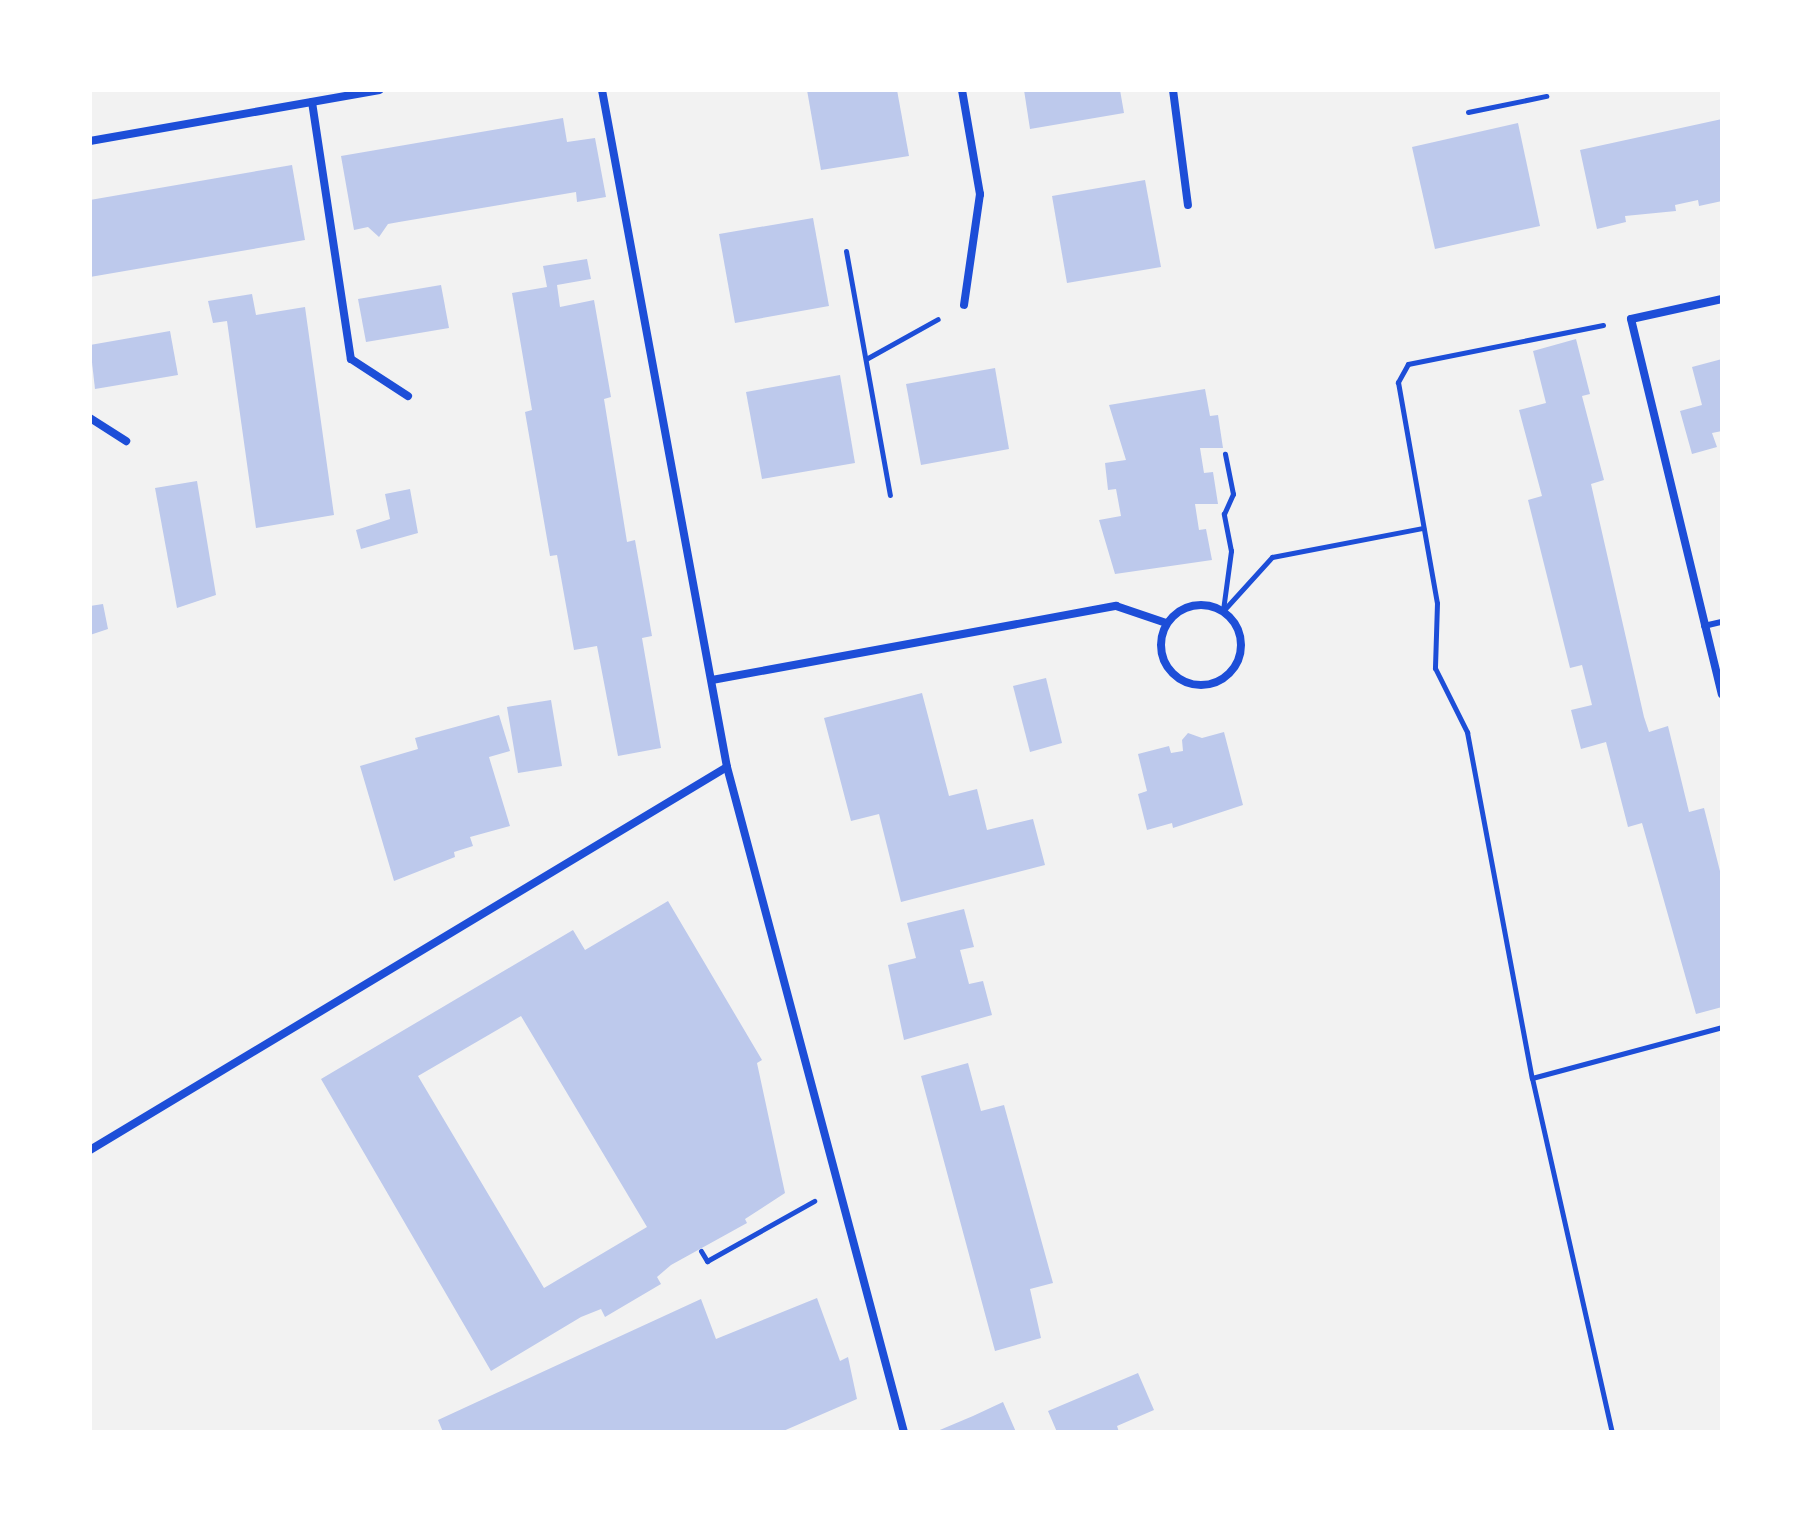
<!DOCTYPE html>
<html>
<head>
<meta charset="utf-8">
<style>
	body { margin:0 }
	#map { position:relative; width:1812px; height:1522px; overflow:hidden; background:#f2f2f2; font-family:Poppins,sans-serif }
	div>[style] { position:absolute }
	[style*='--x'] { left:calc(var(--x)*1px); top:calc(var(--y)*1px); width:calc(var(--w)*1px); rotate:calc(var(--a)*1deg) }
	.building>* { inset:0; background:#bdc9ec }
	.path>* { height:5px; margin:-2.5px; padding:0 2.5px; transform-origin:2.5px; border-radius:2.5px; background:#1d4ed8 }
	.service>* { height:6px; margin:-3px; padding:0 3px; transform-origin:3px; border-radius:3px; background:#1d4ed8 }
	.minor>* { height:8px; margin:-4px; padding:0 4px; transform-origin:4px; border-radius:4px; background:#1d4ed8 }
	.minor>.ring { margin:-4px; padding:0; box-sizing:content-box; background:none; border:8px solid #1d4ed8; border-radius:50% }
	span { translate:-50% -50%; white-space:nowrap; text-align:center; line-height:1.15; -webkit-text-stroke:7px #fff; paint-order:stroke }
	.frame { position:absolute; inset:0; border:92px solid #fff; pointer-events:none }
</style>
</head>
<body>
<div id="map">
	<div class="building">
		<i style="clip-path:polygon(807px 90px,897px 90px,909px 156px,821px 170px)"></i>
		<i style="clip-path:polygon(1024px 90px,1120px 90px,1124px 113px,1030px 129px)"></i>
		<i style="clip-path:polygon(563px 118px,567px 142px,595px 138px,606px 197px,577px 202px,576px 192px,399px 222px,388px 224px,379px 237px,368px 227px,354px 230px,341px 156px)"></i>
		<i style="clip-path:polygon(1722px 119px,1722px 201px,1699px 206px,1698px 200px,1675px 205px,1676px 211px,1625px 216px,1626px 222px,1597px 229px,1580px 150px)"></i>
		<i style="clip-path:polygon(1518px 123px,1540px 226px,1435px 249px,1412px 147px)"></i>
		<i style="clip-path:polygon(292px 165px,305px 240px,90px 277px,90px 200px)"></i>
		<i style="clip-path:polygon(1145px 180px,1161px 267px,1067px 283px,1052px 196px)"></i>
		<i style="clip-path:polygon(813px 218px,829px 306px,735px 323px,719px 234px)"></i>
		<i style="clip-path:polygon(587px 259px,591px 279px,557px 285px,560px 307px,594px 300px,611px 397px,604px 399px,627px 542px,635px 540px,652px 636px,642px 638px,661px 748px,618px 756px,597px 646px,574px 650px,557px 555px,550px 556px,525px 412px,532px 410px,512px 293px,547px 287px,543px 266px)"></i>
		<i style="clip-path:polygon(441px 285px,449px 328px,366px 342px,358px 299px)"></i>
		<i style="clip-path:polygon(252px 294px,256px 315px,305px 307px,334px 515px,256px 528px,227px 321px,213px 323px,208px 301px)"></i>
		<i style="clip-path:polygon(170px 331px,178px 375px,95px 389px,90px 345px)"></i>
		<i style="clip-path:polygon(1576px 339px,1590px 394px,1582px 396px,1604px 480px,1591px 484px,1644px 717px,1649px 732px,1668px 726px,1689px 812px,1704px 808px,1722px 879px,1722px 1007px,1696px 1014px,1642px 823px,1628px 827px,1606px 742px,1581px 749px,1571px 710px,1592px 705px,1582px 665px,1570px 668px,1528px 500px,1542px 496px,1519px 410px,1546px 403px,1533px 351px)"></i>
		<i style="clip-path:polygon(1722px 359px,1722px 431px,1712px 433px,1717px 447px,1692px 454px,1680px 411px,1702px 405px,1692px 367px)"></i>
		<i style="clip-path:polygon(995px 368px,1009px 449px,921px 465px,906px 384px)"></i>
		<i style="clip-path:polygon(840px 375px,855px 463px,762px 479px,746px 392px)"></i>
		<i style="clip-path:polygon(1205px 389px,1210px 416px,1218px 415px,1223px 448px,1200px 448px,1204px 473px,1213px 472px,1218px 504px,1195px 504px,1199px 530px,1206px 529px,1212px 560px,1115px 574px,1099px 520px,1121px 516px,1116px 489px,1108px 490px,1105px 463px,1126px 460px,1109px 405px)"></i>
		<i style="clip-path:polygon(197px 481px,216px 595px,177px 608px,155px 488px)"></i>
		<i style="clip-path:polygon(410px 489px,418px 533px,361px 549px,356px 530px,390px 519px,385px 494px)"></i>
		<i style="clip-path:polygon(103px 604px,108px 629px,90px 635px,90px 606px)"></i>
		<i style="clip-path:polygon(1046px 678px,1062px 743px,1030px 752px,1013px 686px)"></i>
		<i style="clip-path:polygon(922px 693px,949px 796px,977px 789px,987px 830px,1033px 819px,1045px 865px,901px 902px,879px 814px,851px 821px,824px 718px)"></i>
		<i style="clip-path:polygon(551px 700px,562px 766px,518px 773px,507px 707px)"></i>
		<i style="clip-path:polygon(499px 715px,510px 751px,489px 757px,510px 826px,470px 837px,473px 846px,454px 852px,455px 857px,394px 881px,360px 766px,418px 749px,415px 738px)"></i>
		<i style="clip-path:polygon(1224px 732px,1243px 805px,1173px 828px,1172px 823px,1147px 830px,1138px 794px,1147px 791px,1138px 754px,1169px 746px,1171px 753px,1183px 751px,1182px 740px,1188px 733px,1202px 738px)"></i>
		<i style="clip-path:polygon(evenodd,668px 901px,762px 1060px,757px 1063px,785px 1193px,745px 1219px,747px 1223px,671px 1265px,657px 1277px,661px 1284px,605px 1317px,601px 1309px,581px 1317px,491px 1371px,321px 1079px,573px 930px,585px 950px,668px 901px,521px 1016px,647px 1227px,544px 1288px,418px 1076px,521px 1016px)"></i>
		<i style="clip-path:polygon(964px 909px,974px 947px,960px 950px,969px 984px,983px 981px,992px 1015px,904px 1040px,888px 965px,916px 958px,907px 923px)"></i>
		<i style="clip-path:polygon(968px 1063px,981px 1111px,1004px 1105px,1053px 1283px,1030px 1289px,1041px 1338px,995px 1351px,921px 1076px)"></i>
		<i style="clip-path:polygon(817px 1298px,840px 1361px,848px 1357px,857px 1399px,781px 1432px,443px 1432px,438px 1420px,701px 1299px,716px 1339px)"></i>
		<i style="clip-path:polygon(1138px 1373px,1154px 1410px,1117px 1426px,1119px 1432px,1057px 1432px,1048px 1411px)"></i>
		<i style="clip-path:polygon(1003px 1402px,1016px 1432px,935px 1432px,973px 1416px)"></i>
	</div>
	<div class="path">
		<i style="--x:1468;--y:112;--w:80;--a:-11.6"></i>
		<i style="--x:846;--y:251;--w:248;--a:79.8"></i>
		<i style="--x:1603;--y:325;--w:199;--a:168.7"></i>
		<i style="--x:1408;--y:364;--w:21;--a:119"></i>
		<i style="--x:1398;--y:382;--w:224;--a:80"></i>
		<i style="--x:1437;--y:603;--w:65;--a:91.8"></i>
		<i style="--x:1435;--y:668;--w:72;--a:63.4"></i>
		<i style="--x:1467;--y:732;--w:352;--a:79.4"></i>
		<i style="--x:1532;--y:1078;--w:363;--a:77.3"></i>
		<i style="--x:866;--y:359;--w:82;--a:-29.1"></i>
		<i style="--x:1223;--y:610;--w:60;--a:-82.3"></i>
		<i style="--x:1231;--y:551;--w:38;--a:-101"></i>
		<i style="--x:1224;--y:514;--w:22;--a:-66"></i>
		<i style="--x:1233;--y:494;--w:41;--a:-101.3"></i>
		<i style="--x:1223;--y:611;--w:73;--a:-47.8"></i>
		<i style="--x:1272;--y:557;--w:154;--a:-10.9"></i>
		<i style="--x:1532;--y:1078;--w:197;--a:-15"></i>
		<i style="--x:701;--y:1251;--w:12;--a:59"></i>
		<i style="--x:707;--y:1261;--w:123;--a:-29.3"></i>
	</div>
	<div class="service">
		<i style="--x:1704;--y:626;--w:18;--a:-13"></i>
	</div>
	<div class="minor">
		<i style="--x:602;--y:90;--w:688;--a:79.54"></i>
		<i style="--x:727;--y:767;--w:688;--a:75.1"></i>
		<i style="--x:962;--y:90;--w:106;--a:80.2"></i>
		<i style="--x:980;--y:194;--w:112;--a:98.2"></i>
		<i style="--x:1173;--y:90;--w:116;--a:82.6"></i>
		<i style="--x:312;--y:102;--w:260;--a:81.4"></i>
		<i style="--x:351;--y:359;--w:68;--a:33"></i>
		<i style="--x:90;--y:141;--w:294;--a:-10"></i>
		<i style="--x:1722;--y:299;--w:93;--a:167.6"></i>
		<i style="--x:1631;--y:319;--w:386;--a:76.4"></i>
		<i style="--x:90;--y:418;--w:43;--a:32.6"></i>
		<i class="ring" style="left:1161px;top:605px;width:72px;height:72px"></i>
		<i style="--x:712;--y:680;--w:411;--a:-10.4"></i>
		<i style="--x:1116;--y:606;--w:53;--a:18.8"></i>
		<i style="--x:90;--y:1150;--w:743;--a:-31.02"></i>
	</div>
	<div class="frame"></div>
</div>
</body>
</html>
